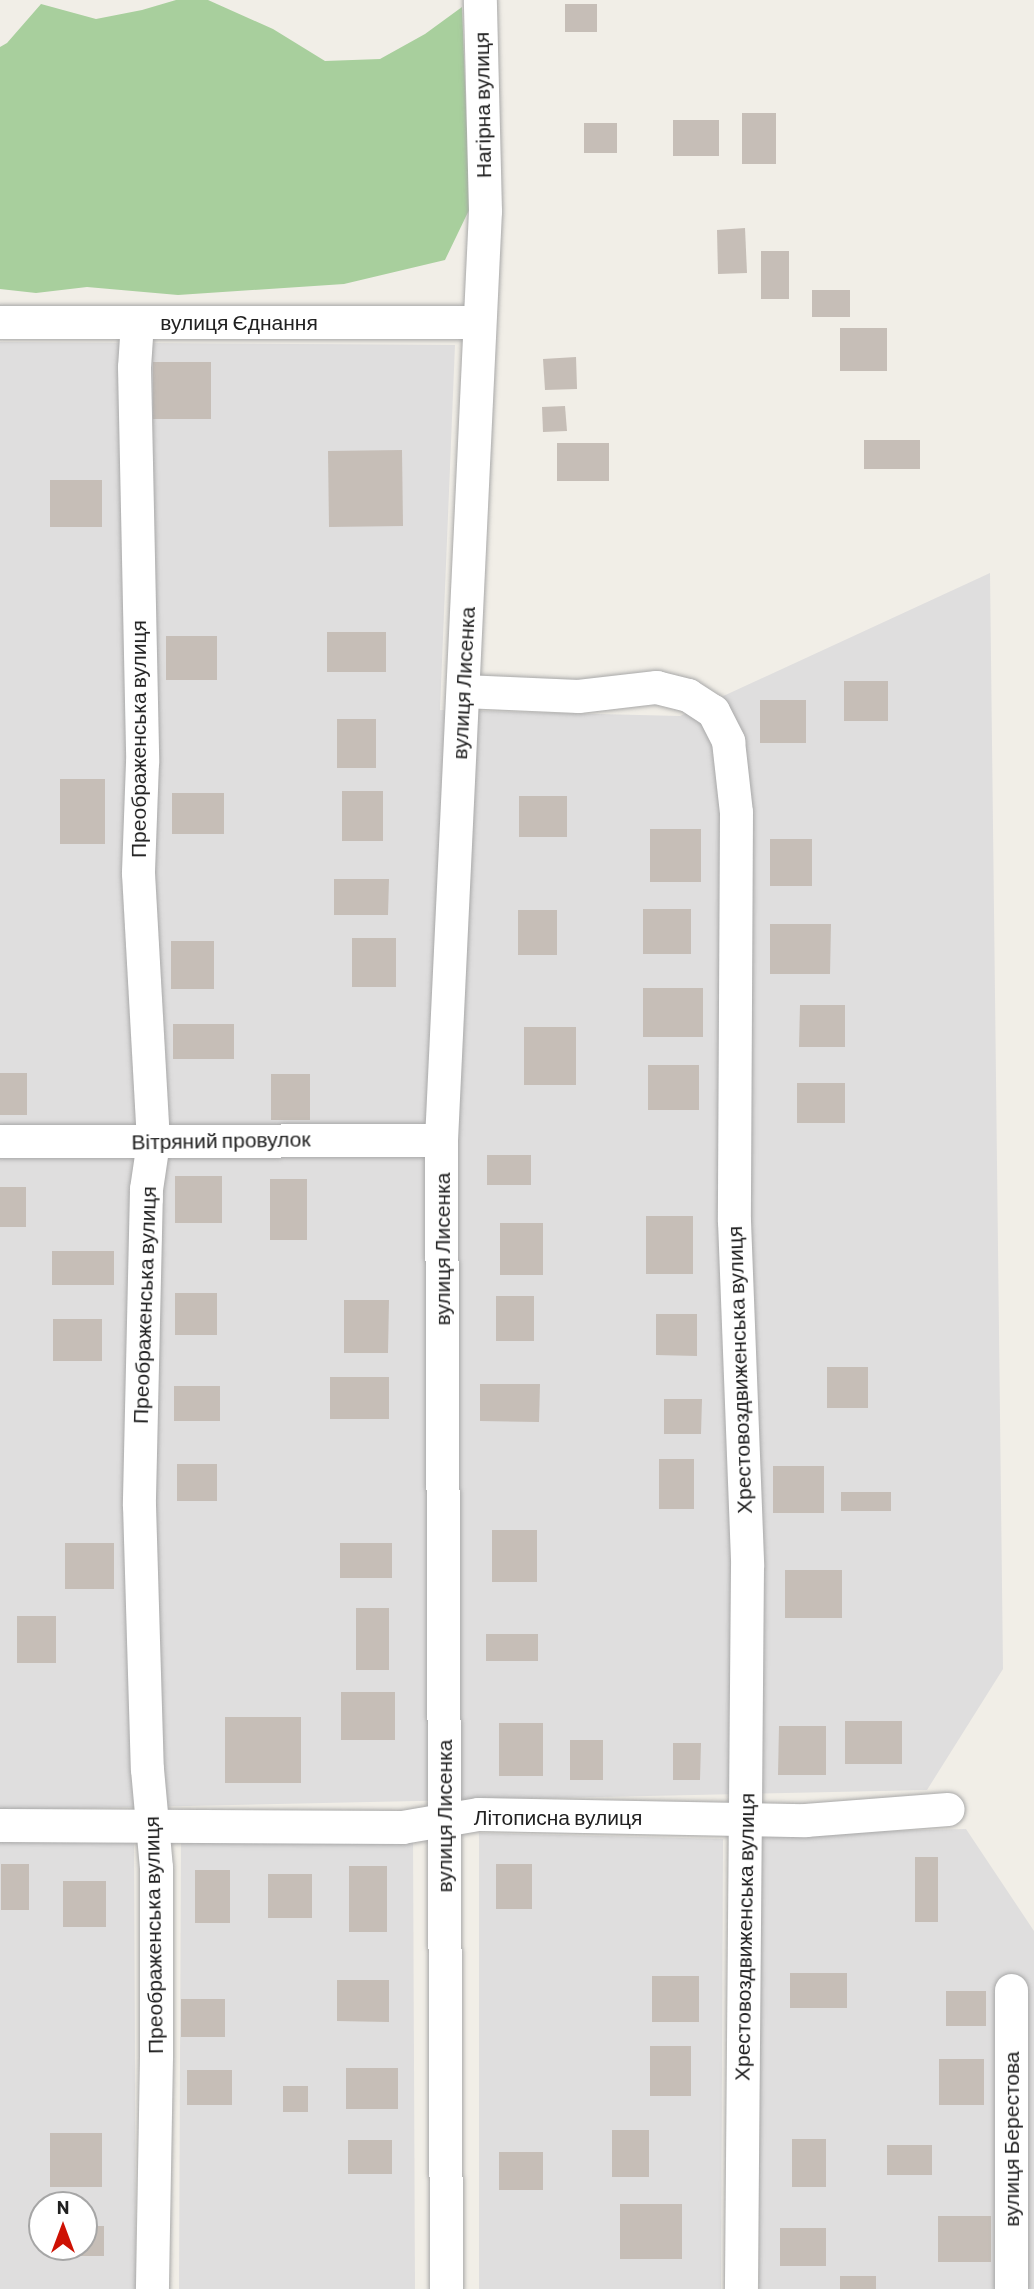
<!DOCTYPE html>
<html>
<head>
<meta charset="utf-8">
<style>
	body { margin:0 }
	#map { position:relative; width:1034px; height:2289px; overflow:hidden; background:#f1eee7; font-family:Barlow,sans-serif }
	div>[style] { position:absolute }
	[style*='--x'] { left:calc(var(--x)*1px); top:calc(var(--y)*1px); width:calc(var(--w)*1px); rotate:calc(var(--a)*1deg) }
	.residential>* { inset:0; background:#dfdede }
	.forest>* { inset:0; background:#a8cf9d }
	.building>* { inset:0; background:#c6beb7 }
	.roads { filter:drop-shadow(0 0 2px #a8a8a8) drop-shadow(0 0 2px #a8a8a8) }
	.minor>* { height:33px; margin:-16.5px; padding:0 16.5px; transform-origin:16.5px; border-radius:16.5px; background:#fff }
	span { translate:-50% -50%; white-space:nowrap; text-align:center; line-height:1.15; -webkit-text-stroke:6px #fff; paint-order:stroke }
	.street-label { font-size:21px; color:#212121 }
	.north { position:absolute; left:28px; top:2191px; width:70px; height:70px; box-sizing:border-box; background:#fff; border:2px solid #a6a6a6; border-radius:50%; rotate:0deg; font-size:19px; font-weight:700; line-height:28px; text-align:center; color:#212121 }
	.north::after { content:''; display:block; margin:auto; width:24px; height:32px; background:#ce1103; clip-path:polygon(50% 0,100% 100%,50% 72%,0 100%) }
</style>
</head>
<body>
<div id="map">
	<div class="residential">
		<i style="clip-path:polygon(0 342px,455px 345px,440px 710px,680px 716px,990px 573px,1003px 1669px,927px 1790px,0 1810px)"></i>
		<i style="clip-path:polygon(966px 1829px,1034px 1931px,1034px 2289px,759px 2289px,759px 1834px)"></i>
		<i style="clip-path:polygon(479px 1833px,723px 1839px,721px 2289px,479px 2289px)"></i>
		<i style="clip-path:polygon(413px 1839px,415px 2289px,179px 2289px,181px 1842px)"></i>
		<i style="clip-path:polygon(evenodd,0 1842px,134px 1843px,136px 2289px,0 2289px,0 1842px,42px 2205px,84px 2205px,84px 2247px,42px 2247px,42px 2205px)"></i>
	</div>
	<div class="forest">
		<i style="clip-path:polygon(176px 0,208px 0,273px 29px,325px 61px,380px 59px,425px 34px,462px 7px,470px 208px,445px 260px,344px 284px,178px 295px,87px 287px,36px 293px,0 289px,0 47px,7px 43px,41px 4px,96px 19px,142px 10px)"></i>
	</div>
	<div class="building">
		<i style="clip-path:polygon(565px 4px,597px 4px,597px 32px,565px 32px)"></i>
		<i style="clip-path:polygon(742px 113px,776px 113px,776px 164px,742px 164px)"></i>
		<i style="clip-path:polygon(673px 120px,719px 120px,719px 156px,673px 156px)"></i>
		<i style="clip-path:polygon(584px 123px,617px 123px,617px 153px,584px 153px)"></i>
		<i style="clip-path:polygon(745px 228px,747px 273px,718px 274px,717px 230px)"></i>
		<i style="clip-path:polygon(761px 251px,789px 251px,789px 299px,761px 299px)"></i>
		<i style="clip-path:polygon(812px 290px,850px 290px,850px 317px,812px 317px)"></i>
		<i style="clip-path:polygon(840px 328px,887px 328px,887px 371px,840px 371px)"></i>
		<i style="clip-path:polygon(576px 357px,577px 389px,545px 390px,543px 359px)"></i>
		<i style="clip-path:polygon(153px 362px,211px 362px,211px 419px,153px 419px)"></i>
		<i style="clip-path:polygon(565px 406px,567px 431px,543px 432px,542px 407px)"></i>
		<i style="clip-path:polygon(864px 440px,920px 440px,920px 469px,864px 469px)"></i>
		<i style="clip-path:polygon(557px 443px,609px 443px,609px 481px,557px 481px)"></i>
		<i style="clip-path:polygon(402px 450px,403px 526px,329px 527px,328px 451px)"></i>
		<i style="clip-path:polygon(50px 480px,102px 480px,102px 527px,50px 527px)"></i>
		<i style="clip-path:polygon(327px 632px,386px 632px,386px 672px,327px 672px)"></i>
		<i style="clip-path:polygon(166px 636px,217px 636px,217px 680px,166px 680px)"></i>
		<i style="clip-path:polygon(844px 681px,888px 681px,888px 721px,844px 721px)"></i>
		<i style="clip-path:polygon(760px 700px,806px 700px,806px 743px,760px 743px)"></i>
		<i style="clip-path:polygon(337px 719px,376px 719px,376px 768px,337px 768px)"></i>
		<i style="clip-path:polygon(60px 779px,105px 779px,105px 844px,60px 844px)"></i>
		<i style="clip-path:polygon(342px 791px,383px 791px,383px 841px,342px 841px)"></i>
		<i style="clip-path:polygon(172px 793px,224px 793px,224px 834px,172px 834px)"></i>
		<i style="clip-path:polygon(519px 796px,567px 796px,567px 837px,519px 837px)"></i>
		<i style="clip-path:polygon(650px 829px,701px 829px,701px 882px,650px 882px)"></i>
		<i style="clip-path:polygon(770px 839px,812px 839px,812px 886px,770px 886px)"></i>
		<i style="clip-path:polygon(334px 879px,389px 879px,388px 915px,334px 915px)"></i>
		<i style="clip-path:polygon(643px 909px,691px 909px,691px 954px,643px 954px)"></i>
		<i style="clip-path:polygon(518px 910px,557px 910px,557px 955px,518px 955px)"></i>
		<i style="clip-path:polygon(770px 924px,831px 924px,830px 974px,770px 974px)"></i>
		<i style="clip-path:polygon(352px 938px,396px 938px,396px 987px,352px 987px)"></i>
		<i style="clip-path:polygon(171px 941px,214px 941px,214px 989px,171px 989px)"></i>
		<i style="clip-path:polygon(643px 988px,703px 988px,703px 1037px,643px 1037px)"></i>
		<i style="clip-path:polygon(800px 1005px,845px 1005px,845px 1047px,799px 1047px)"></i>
		<i style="clip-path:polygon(173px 1024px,234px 1024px,234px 1059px,173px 1059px)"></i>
		<i style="clip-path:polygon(524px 1027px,576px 1027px,576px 1085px,524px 1085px)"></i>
		<i style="clip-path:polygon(648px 1065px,699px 1065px,699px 1110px,648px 1110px)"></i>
		<i style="clip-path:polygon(0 1073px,27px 1073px,27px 1115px,0 1115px)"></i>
		<i style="clip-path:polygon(271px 1074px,310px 1074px,310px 1120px,271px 1120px)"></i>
		<i style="clip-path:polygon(797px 1083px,845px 1083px,845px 1123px,797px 1123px)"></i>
		<i style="clip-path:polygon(487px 1155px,531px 1155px,531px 1185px,487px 1185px)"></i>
		<i style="clip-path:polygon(175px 1176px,222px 1176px,222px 1223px,175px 1223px)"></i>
		<i style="clip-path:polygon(270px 1179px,307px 1179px,307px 1240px,270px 1240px)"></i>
		<i style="clip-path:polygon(0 1187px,26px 1187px,26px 1227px,0 1227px)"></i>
		<i style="clip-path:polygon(646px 1216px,693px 1216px,693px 1274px,646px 1274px)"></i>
		<i style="clip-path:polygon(500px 1223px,543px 1223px,543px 1275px,500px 1275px)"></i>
		<i style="clip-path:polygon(52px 1251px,114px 1251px,114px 1285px,52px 1285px)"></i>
		<i style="clip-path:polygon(175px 1293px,217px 1293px,217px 1335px,175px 1335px)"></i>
		<i style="clip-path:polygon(496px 1296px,534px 1296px,534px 1341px,496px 1341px)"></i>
		<i style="clip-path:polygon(344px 1300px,389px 1300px,388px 1353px,344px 1353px)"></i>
		<i style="clip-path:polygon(656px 1314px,697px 1314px,697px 1356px,656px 1355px)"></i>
		<i style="clip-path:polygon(53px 1319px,102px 1319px,102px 1361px,53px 1361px)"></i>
		<i style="clip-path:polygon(827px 1367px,868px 1367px,868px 1408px,827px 1408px)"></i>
		<i style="clip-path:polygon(330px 1377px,389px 1377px,389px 1419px,330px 1419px)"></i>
		<i style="clip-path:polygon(480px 1384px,540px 1384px,539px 1422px,480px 1421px)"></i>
		<i style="clip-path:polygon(174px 1386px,220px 1386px,220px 1421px,174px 1421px)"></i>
		<i style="clip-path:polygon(664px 1399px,702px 1399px,701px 1434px,664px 1434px)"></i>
		<i style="clip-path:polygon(659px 1459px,694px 1459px,694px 1509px,659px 1509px)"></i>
		<i style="clip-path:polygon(177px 1464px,217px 1464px,217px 1501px,177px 1501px)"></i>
		<i style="clip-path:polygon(773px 1466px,824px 1466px,824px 1513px,773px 1513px)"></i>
		<i style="clip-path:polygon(841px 1492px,891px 1492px,891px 1511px,841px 1511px)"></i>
		<i style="clip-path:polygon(492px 1530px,537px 1530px,537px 1582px,492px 1582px)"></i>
		<i style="clip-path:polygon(65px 1543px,114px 1543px,114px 1589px,65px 1589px)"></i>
		<i style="clip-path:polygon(340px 1543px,392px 1543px,392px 1578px,340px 1578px)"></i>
		<i style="clip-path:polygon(785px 1570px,842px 1570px,842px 1618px,785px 1618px)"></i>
		<i style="clip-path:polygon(356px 1608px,389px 1608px,389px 1670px,356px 1670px)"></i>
		<i style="clip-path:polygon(17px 1616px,56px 1616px,56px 1663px,17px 1663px)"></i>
		<i style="clip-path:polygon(486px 1634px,538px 1634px,538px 1661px,486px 1661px)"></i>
		<i style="clip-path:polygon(341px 1692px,395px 1692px,395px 1740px,341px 1740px)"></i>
		<i style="clip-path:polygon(225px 1717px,301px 1717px,301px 1783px,225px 1783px)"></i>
		<i style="clip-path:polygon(845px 1721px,902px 1721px,902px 1764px,845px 1764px)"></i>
		<i style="clip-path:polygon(499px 1723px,543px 1723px,543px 1776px,499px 1776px)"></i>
		<i style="clip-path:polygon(779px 1726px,826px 1726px,826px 1775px,778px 1775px)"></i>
		<i style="clip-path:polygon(570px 1740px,603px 1740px,603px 1780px,570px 1780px)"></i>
		<i style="clip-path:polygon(673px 1743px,701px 1743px,700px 1780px,673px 1780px)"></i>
		<i style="clip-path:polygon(915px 1857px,938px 1857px,938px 1922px,915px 1922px)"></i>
		<i style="clip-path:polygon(1px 1864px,29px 1864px,29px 1910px,1px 1910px)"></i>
		<i style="clip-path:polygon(496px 1864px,532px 1864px,532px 1909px,496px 1909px)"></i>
		<i style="clip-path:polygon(349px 1866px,387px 1866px,387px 1932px,349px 1932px)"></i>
		<i style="clip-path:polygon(195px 1870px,230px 1870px,230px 1923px,195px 1923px)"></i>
		<i style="clip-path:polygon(268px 1874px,312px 1874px,312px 1918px,268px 1918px)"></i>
		<i style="clip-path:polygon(63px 1881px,106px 1881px,106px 1927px,63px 1927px)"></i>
		<i style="clip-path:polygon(790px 1973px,847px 1973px,847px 2008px,790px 2008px)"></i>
		<i style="clip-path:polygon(652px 1976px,699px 1976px,699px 2022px,652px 2022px)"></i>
		<i style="clip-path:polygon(337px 1980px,389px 1980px,389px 2022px,337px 2021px)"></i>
		<i style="clip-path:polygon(946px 1991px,986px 1991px,986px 2026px,946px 2026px)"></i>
		<i style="clip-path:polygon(181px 1999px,225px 1999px,225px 2037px,181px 2037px)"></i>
		<i style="clip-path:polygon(650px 2046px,691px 2046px,691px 2096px,650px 2096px)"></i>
		<i style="clip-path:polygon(939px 2059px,984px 2059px,984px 2105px,939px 2105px)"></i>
		<i style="clip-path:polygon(346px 2068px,398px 2068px,398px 2109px,346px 2109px)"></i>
		<i style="clip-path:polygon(187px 2070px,232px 2070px,232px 2105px,187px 2105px)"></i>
		<i style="clip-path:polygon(283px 2086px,308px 2086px,308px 2112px,283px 2112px)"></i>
		<i style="clip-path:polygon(612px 2130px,649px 2130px,649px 2177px,612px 2177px)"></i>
		<i style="clip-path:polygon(50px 2133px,102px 2133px,102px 2187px,50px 2187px)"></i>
		<i style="clip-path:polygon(792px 2139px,826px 2139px,826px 2187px,792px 2187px)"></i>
		<i style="clip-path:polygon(348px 2140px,392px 2140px,392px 2174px,348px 2174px)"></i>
		<i style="clip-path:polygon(887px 2145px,932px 2145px,932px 2175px,887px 2175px)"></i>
		<i style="clip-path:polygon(499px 2152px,543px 2152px,543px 2190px,499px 2190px)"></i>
		<i style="clip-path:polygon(620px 2204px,682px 2204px,682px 2259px,620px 2259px)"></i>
		<i style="clip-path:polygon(938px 2216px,991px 2216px,991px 2262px,938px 2262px)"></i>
		<i style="clip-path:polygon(84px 2226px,104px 2226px,104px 2256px,62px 2256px,62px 2247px,84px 2247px)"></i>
		<i style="clip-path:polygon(780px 2228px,826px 2228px,826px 2266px,780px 2266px)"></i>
		<i style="clip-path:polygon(840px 2276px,876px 2276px,876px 2289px,840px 2289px)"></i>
	</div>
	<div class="roads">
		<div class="minor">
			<i style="--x:0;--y:322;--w:479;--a:0"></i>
			<i style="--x:137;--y:322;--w:45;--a:93.8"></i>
			<i style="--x:134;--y:367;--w:395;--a:88.8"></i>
			<i style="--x:142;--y:762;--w:111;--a:92.1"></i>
			<i style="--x:138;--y:873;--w:269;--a:86.8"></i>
			<i style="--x:153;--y:1142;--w:48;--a:98.5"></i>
			<i style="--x:146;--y:1189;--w:316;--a:91.3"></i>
			<i style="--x:139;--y:1505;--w:264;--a:88.3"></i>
			<i style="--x:147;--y:1769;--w:98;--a:84.8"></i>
			<i style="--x:156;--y:1867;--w:189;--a:90"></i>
			<i style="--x:156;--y:2056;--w:233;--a:91"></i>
			<i style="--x:463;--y:691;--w:115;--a:2.5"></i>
			<i style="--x:578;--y:696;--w:79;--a:-6.6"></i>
			<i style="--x:656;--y:687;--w:33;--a:14"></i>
			<i style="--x:688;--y:695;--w:30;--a:33"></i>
			<i style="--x:713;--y:711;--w:34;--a:63"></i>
			<i style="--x:728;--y:741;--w:71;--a:83.6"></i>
			<i style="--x:736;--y:812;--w:409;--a:90.3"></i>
			<i style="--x:734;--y:1221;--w:345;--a:87.8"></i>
			<i style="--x:747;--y:1566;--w:723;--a:90.48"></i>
			<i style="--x:0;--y:1141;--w:441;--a:-0.1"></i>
			<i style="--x:0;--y:1825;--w:402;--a:0.3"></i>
			<i style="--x:402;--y:1827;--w:77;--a:-9.7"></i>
			<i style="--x:478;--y:1814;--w:327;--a:1.1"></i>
			<i style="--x:805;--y:1820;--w:143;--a:-4.4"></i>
			<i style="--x:1011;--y:1990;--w:299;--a:90"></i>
			<i style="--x:446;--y:2289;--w:1149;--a:-90.25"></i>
			<i style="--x:441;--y:1140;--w:930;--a:-87.29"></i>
			<i style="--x:485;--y:211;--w:211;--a:-91.4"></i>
		</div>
	</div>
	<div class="street-label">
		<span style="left:482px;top:105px;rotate:-91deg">Нагірна вулиця</span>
		<span style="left:239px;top:322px">вулиця Єднання</span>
		<span style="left:463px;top:683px;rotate:-87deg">вулиця Лисенка</span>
		<span style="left:138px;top:739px;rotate:-90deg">Преображенська вулиця</span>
		<span style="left:221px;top:1140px;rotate:-1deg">Вітряний провулок</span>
		<span style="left:442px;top:1249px;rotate:-90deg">вулиця Лисенка</span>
		<span style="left:144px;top:1305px;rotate:-88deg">Преображенська вулиця</span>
		<span style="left:739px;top:1370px;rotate:-92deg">Хрестовоздвиженська вулиця</span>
		<span style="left:444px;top:1816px;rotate:-90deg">вулиця Лисенка</span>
		<span style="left:558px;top:1817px">Літописна вулиця</span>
		<span style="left:153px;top:1935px;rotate:-91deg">Преображенська вулиця</span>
		<span style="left:744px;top:1937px;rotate:-89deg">Хрестовоздвиженська вулиця</span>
		<span style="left:1011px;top:2139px;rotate:-90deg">вулиця Берестова</span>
	</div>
	<div class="north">N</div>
</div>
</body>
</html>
